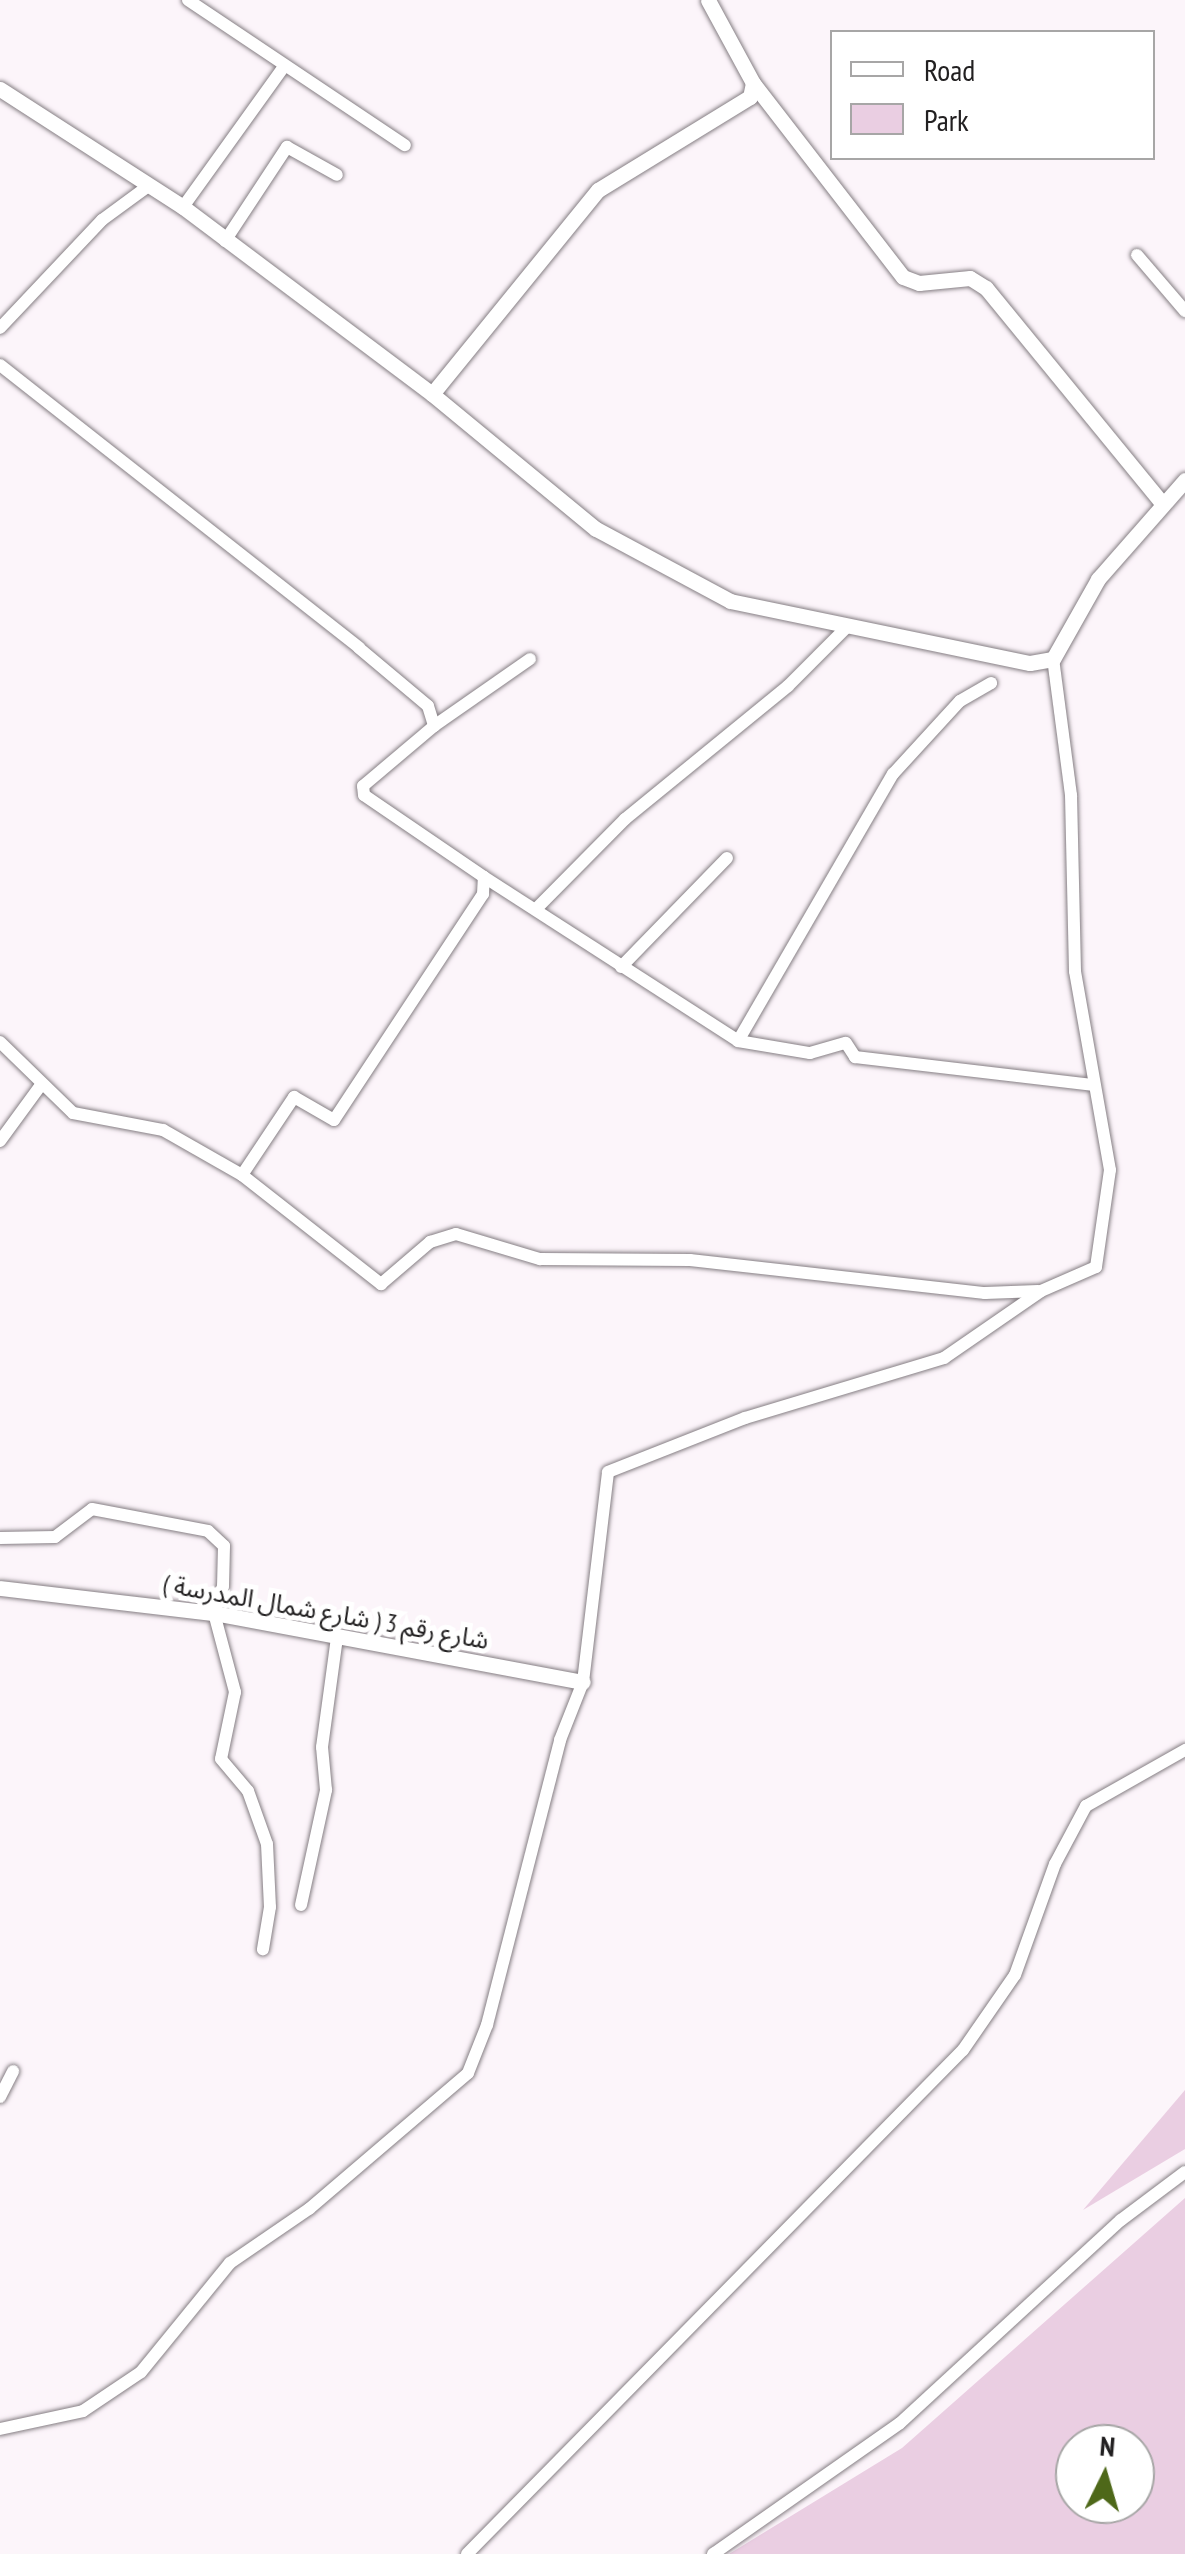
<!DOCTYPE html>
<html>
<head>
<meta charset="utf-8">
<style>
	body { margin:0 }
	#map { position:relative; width:1185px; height:2554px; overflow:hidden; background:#fcf5fa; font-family:"PT Sans Narrow","Noto Sans Arabic",sans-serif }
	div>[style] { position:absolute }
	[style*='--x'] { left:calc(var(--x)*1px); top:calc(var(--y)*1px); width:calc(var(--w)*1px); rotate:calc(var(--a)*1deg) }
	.green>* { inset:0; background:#eacee2 }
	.roads { filter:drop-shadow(0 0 2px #857e83) drop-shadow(0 0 2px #857e83) }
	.minor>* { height:12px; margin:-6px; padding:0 6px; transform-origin:6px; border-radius:6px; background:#fff }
	.tertiary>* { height:15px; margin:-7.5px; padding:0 7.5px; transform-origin:7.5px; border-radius:7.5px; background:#fff }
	span { translate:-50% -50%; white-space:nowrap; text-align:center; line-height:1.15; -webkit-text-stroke:10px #fff; paint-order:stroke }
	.street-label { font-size:25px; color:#222021 }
	.legend { position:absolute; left:830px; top:30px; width:325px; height:130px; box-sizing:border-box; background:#fff; border:2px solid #a7a6a6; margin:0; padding:12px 18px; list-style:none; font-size:30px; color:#222021 }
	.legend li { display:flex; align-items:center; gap:20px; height:50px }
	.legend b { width:50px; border:2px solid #a7a6a6 }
	.north { position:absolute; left:1055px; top:2424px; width:100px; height:100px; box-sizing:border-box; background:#fff; border:2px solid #a7a6a6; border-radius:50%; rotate:5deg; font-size:28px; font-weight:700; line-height:40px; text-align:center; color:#222021 }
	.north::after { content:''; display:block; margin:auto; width:35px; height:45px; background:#4e6819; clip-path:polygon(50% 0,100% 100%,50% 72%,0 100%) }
</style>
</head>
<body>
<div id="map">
	<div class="green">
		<i style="clip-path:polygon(1185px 2090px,1185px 2149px,1083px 2210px)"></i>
		<i style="clip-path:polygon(evenodd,1185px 2198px,1185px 2554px,729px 2554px,902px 2448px,1185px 2198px,1075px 2444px,1135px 2444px,1135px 2504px,1075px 2504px,1075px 2444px)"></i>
	</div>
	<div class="roads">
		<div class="minor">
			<i style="--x:188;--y:0;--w:261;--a:33.8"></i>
			<i style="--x:183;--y:207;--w:170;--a:-54.3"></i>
			<i style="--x:225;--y:241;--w:113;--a:-56.6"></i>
			<i style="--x:287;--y:147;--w:57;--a:29.2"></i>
			<i style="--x:1137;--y:255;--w:74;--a:49.4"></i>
			<i style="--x:0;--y:328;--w:149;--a:-46.6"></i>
			<i style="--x:102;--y:220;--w:56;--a:-36.3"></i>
			<i style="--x:0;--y:365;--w:457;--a:38.2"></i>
			<i style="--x:359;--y:648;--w:90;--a:40"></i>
			<i style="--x:428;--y:706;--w:21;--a:73"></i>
			<i style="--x:484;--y:877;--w:302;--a:32.8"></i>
			<i style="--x:738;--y:1041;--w:73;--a:9.5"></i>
			<i style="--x:810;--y:1053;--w:37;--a:-16"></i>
			<i style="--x:846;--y:1043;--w:17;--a:57"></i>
			<i style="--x:855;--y:1057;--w:241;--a:6.7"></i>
			<i style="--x:536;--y:909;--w:127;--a:-45.3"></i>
			<i style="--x:625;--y:819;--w:210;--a:-39.2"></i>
			<i style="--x:788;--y:686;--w:83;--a:-45"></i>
			<i style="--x:621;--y:967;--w:152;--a:-45.8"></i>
			<i style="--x:738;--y:1041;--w:309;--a:-59.9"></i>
			<i style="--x:893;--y:774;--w:99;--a:-47.5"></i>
			<i style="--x:960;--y:701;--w:36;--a:-30"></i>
			<i style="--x:0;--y:1042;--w:102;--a:44.2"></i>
			<i style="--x:73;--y:1113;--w:92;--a:10.7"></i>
			<i style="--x:163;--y:1130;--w:91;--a:29.7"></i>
			<i style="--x:242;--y:1175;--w:177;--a:38.1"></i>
			<i style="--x:381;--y:1284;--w:65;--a:-40.6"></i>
			<i style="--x:430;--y:1242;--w:27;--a:-17"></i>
			<i style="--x:456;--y:1234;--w:88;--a:16.6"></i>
			<i style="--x:540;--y:1259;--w:150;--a:0.4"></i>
			<i style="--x:690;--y:1260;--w:297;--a:6.4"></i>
			<i style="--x:985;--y:1293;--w:53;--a:-2.2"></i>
			<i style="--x:0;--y:1141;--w:69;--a:-53.8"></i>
			<i style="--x:242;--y:1175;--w:94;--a:-56.3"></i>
			<i style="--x:294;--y:1097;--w:46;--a:29.9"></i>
			<i style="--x:334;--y:1120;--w:271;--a:-56.6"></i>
			<i style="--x:483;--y:894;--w:17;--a:-87"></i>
			<i style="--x:484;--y:877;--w:145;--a:-145.7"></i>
			<i style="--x:364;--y:795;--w:9;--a:-96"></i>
			<i style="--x:363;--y:786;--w:93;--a:-40.2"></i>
			<i style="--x:434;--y:726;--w:117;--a:-34.9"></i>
			<i style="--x:0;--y:1538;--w:55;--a:-1"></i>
			<i style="--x:55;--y:1537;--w:46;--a:-37.1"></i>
			<i style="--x:92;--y:1509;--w:118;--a:10.7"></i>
			<i style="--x:208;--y:1531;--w:22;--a:43"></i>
			<i style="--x:224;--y:1546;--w:40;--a:91.4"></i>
			<i style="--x:223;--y:1586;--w:28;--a:108"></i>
			<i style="--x:214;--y:1613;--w:82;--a:75.1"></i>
			<i style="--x:235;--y:1692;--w:68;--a:101.8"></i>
			<i style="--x:221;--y:1759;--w:42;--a:49.8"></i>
			<i style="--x:248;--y:1791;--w:56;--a:70.3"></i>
			<i style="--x:267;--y:1844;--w:63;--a:87.3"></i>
			<i style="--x:270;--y:1907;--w:43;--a:99.5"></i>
			<i style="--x:301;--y:1905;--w:118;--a:-77.7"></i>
			<i style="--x:326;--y:1790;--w:43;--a:-95.3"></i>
			<i style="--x:322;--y:1747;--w:111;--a:-82.2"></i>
			<i style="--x:0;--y:2097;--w:29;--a:-63"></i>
			<i style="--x:0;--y:2429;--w:85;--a:-12.2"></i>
			<i style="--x:83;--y:2411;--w:70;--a:-33.9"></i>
			<i style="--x:141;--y:2372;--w:141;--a:-50.8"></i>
			<i style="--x:230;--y:2263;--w:96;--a:-34.4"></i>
			<i style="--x:309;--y:2209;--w:209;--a:-40.5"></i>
			<i style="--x:468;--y:2073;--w:52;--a:-68.4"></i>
			<i style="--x:487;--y:2025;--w:294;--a:-75.6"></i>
			<i style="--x:560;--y:1740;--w:62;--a:-68.4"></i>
			<i style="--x:583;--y:1682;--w:211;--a:-83.2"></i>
			<i style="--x:608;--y:1472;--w:147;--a:-21.5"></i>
			<i style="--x:745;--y:1418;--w:208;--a:-16.8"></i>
			<i style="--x:944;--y:1358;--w:118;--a:-34.6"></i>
			<i style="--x:1041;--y:1291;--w:60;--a:-23.6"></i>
			<i style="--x:1096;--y:1267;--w:98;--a:-81.8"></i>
			<i style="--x:1110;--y:1170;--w:202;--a:-100"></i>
			<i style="--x:1075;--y:971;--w:176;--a:-91.3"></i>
			<i style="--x:1071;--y:795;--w:137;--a:-97.5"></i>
			<i style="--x:467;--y:2554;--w:707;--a:-45.46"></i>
			<i style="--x:963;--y:2050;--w:91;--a:-55.3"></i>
			<i style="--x:1015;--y:1975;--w:118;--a:-70.2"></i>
			<i style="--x:1055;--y:1864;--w:66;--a:-61.9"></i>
			<i style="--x:1086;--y:1806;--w:114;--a:-29.5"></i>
			<i style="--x:713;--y:2554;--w:228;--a:-35"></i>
			<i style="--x:900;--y:2423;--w:300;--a:-42.6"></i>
			<i style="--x:1121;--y:2220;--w:80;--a:-36.9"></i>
		</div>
		<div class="tertiary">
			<i style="--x:753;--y:83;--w:245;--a:52.3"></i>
			<i style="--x:903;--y:277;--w:17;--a:21"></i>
			<i style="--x:919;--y:283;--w:51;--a:-5.6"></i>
			<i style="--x:970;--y:278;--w:19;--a:32"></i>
			<i style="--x:986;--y:288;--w:278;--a:50.7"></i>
			<i style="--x:0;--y:89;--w:218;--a:32.8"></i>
			<i style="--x:183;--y:207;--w:311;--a:36.9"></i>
			<i style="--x:432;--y:394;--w:212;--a:39.5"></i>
			<i style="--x:596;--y:529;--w:152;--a:28.2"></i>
			<i style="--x:730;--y:601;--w:306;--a:11.7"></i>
			<i style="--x:1030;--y:663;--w:23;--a:-10"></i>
			<i style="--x:1053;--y:659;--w:92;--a:-60.6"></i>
			<i style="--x:1098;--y:579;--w:132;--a:-48.7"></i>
			<i style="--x:432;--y:394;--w:263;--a:-50.9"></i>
			<i style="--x:598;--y:190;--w:178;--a:-31.5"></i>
			<i style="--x:750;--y:97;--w:14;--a:-78"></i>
			<i style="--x:753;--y:83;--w:94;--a:-118.5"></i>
			<i style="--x:0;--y:1588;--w:215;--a:6.7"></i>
			<i style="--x:214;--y:1613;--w:375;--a:10.6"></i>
		</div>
	</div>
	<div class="street-label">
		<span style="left:326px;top:1612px;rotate:10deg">شارع رقم 3 ( شارع شمال المدرسة )</span>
	</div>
	<ul class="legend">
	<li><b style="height:12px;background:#fff"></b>Road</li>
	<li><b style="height:28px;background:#eacee2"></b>Park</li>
	</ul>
	<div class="north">N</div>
</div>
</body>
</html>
